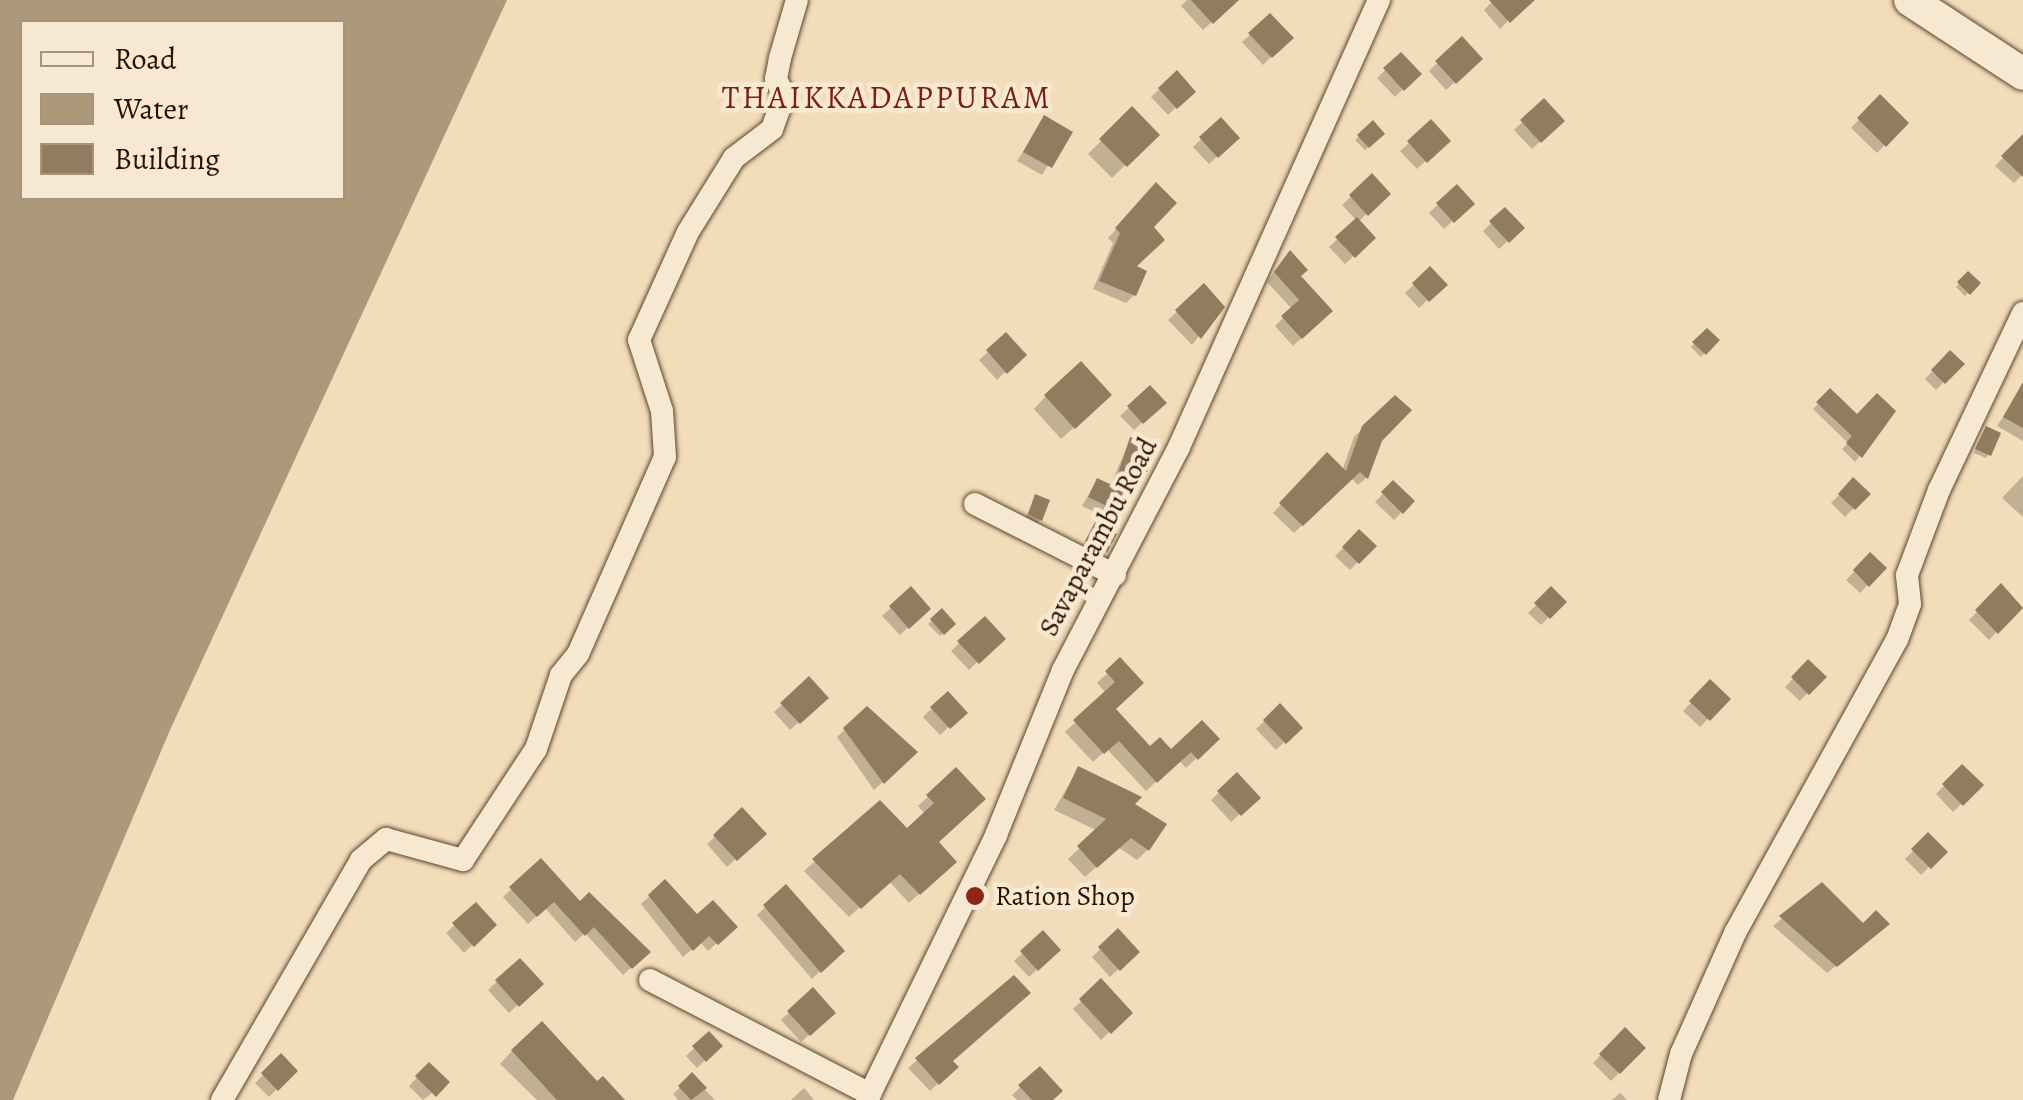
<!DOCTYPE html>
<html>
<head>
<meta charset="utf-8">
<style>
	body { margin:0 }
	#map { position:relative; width:2023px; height:1100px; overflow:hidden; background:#f2dcb9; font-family:Alegreya,serif }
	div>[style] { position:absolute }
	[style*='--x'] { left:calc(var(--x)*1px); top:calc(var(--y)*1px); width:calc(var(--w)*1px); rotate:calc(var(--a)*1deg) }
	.water>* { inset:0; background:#ad987a }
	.shadow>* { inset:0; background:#0003 }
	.building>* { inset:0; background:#917c60 }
	.roads { filter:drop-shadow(0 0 2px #5a452e) drop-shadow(0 0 2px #5a452e) }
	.street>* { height:22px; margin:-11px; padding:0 11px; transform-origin:11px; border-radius:11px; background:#f7e8d2 }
	.secondary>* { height:32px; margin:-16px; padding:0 16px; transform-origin:16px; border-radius:16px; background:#f7e8d2 }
	.dots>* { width:28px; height:28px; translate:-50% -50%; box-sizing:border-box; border:5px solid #f7e8d2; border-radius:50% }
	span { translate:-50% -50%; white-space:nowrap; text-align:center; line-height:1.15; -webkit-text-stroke:9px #f7e8d2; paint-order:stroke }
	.street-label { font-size:28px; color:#281300 }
	.poi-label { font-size:28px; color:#281300 }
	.left { translate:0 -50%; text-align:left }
	.quarter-label { font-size:32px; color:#7a1f14; letter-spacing:2.5px }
	.legend { position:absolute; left:20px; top:20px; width:325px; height:180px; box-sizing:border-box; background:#f7e8d2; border:2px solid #a4937e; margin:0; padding:12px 18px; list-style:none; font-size:30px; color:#281300 }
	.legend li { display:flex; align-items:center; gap:20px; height:50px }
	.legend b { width:50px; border:2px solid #a4937e }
</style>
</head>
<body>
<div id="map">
	<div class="water">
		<i style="clip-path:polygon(evenodd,0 0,507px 0,170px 730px,13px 1100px,0 1100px,0 0,22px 22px,342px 22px,342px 198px,22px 198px,22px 22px)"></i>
	</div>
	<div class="shadow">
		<i style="clip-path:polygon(1187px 0,1225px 0,1230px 5px,1203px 30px,1181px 6px)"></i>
		<i style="clip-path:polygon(1494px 0,1528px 0,1500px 29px,1484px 10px)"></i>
		<i style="clip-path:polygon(1270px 16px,1290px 38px,1263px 65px,1242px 42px)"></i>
		<i style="clip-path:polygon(1462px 39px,1480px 59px,1446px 90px,1429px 71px)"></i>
		<i style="clip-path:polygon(1401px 55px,1418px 74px,1395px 97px,1377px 78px)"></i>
		<i style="clip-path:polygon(1176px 74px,1192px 92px,1168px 115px,1151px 97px)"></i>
		<i style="clip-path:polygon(1880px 98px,1906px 123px,1877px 153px,1851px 128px)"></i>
		<i style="clip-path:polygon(1544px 101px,1562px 121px,1532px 149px,1514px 130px)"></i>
		<i style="clip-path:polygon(1132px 110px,1156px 135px,1112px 178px,1088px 154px)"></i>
		<i style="clip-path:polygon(1045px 118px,1069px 132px,1042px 175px,1017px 161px)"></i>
		<i style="clip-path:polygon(1221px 120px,1237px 138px,1209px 164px,1193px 147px)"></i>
		<i style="clip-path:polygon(1431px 123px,1447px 141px,1417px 169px,1400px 151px)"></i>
		<i style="clip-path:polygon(1373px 124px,1382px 134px,1365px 150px,1355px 140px)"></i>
		<i style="clip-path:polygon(2020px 140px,2023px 174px,2014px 183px,1995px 166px)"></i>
		<i style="clip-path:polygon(1372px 177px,1388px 194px,1358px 222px,1373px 238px,1345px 264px,1329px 247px,1357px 221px,1342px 205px)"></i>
		<i style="clip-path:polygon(1156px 186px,1150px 227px,1133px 267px,1134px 295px,1126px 303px,1093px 289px,1113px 243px,1108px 238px)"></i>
		<i style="clip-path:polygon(1456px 187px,1471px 204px,1444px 229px,1429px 213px)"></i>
		<i style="clip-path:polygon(1505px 210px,1522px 228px,1499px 249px,1483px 231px)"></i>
		<i style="clip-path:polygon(1282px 261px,1330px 311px,1293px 346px,1275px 326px,1292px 309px,1267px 282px)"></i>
		<i style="clip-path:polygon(1430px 269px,1444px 284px,1419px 308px,1405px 293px)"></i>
		<i style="clip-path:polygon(1968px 274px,1977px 283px,1965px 296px,1956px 287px)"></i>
		<i style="clip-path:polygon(1204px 287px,1222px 307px,1192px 345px,1168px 320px)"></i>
		<i style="clip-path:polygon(1707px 331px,1716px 340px,1701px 357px,1691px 347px)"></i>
		<i style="clip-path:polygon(1006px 336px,1023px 355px,997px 380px,979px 360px)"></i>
		<i style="clip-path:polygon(1950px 353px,1961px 364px,1936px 390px,1925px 379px)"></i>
		<i style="clip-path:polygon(1150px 388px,1163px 403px,1134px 430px,1120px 416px)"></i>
		<i style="clip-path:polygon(1830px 392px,1857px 418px,1893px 412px,1855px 462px,1842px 449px,1848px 443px,1813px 409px)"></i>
		<i style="clip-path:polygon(1046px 396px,1096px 408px,1061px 439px,1034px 409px)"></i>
		<i style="clip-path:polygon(1395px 398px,1366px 478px,1358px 485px,1351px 478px,1294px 533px,1273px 513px,1327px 456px,1342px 471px,1354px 437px)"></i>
		<i style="clip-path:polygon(2016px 398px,2023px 402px,2023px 441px,1997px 426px)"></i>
		<i style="clip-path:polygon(1982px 435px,1989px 454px,1986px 458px,1974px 453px)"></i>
		<i style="clip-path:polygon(1130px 440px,1145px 471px,1137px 479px,1128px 476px,1105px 517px,1082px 506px,1097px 481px,1110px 486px)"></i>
		<i style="clip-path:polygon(2023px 476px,2023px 517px,2002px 498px)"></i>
		<i style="clip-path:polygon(1853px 481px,1867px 494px,1845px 517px,1831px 503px)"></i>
		<i style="clip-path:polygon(1393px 483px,1412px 501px,1394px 520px,1375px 502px)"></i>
		<i style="clip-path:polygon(1036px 497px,1040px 520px,1037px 523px,1026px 517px)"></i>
		<i style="clip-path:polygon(1096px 525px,1105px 552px,1097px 560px,1079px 550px)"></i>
		<i style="clip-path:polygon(1359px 533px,1373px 546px,1350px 570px,1335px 556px)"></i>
		<i style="clip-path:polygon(1870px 555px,1884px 568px,1860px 593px,1846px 580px)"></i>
		<i style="clip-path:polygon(2001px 587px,2021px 606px,1989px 640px,1969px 620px)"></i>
		<i style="clip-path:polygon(910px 590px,928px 609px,900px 635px,882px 616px)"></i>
		<i style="clip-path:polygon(1551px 590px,1563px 602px,1541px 625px,1528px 613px)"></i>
		<i style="clip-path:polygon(941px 612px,953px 624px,940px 636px,928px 624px)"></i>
		<i style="clip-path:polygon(984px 619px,1002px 639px,969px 670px,951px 651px)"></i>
		<i style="clip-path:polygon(1120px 661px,1113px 710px,1150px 750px,1171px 752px,1217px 739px,1186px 768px,1179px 760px,1146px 791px,1107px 749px,1093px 762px,1065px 732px,1106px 693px,1097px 683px)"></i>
		<i style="clip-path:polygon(1808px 663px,1823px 677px,1800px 701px,1785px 687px)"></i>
		<i style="clip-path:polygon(809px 680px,826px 698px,790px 730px,774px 712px)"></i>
		<i style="clip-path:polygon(1710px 683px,1727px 699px,1700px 727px,1683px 711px)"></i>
		<i style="clip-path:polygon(947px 694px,964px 713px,940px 735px,923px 717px)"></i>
		<i style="clip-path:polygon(1280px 707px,1299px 728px,1276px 750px,1256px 729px)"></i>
		<i style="clip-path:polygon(867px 709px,915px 752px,874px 790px,837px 737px)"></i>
		<i style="clip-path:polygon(1962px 767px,1980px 785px,1953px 812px,1936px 794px)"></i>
		<i style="clip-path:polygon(1078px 769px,1132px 804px,1148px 849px,1137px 860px,1118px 847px,1085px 877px,1068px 859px,1098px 831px,1054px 810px)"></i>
		<i style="clip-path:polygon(956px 771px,936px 842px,953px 862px,909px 903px,889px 881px,849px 917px,804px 871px,880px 803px,906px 832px,925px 814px,918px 806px)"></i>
		<i style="clip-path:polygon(1237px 775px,1258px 797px,1231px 822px,1211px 800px)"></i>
		<i style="clip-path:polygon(742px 811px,763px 834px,727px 867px,707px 844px)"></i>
		<i style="clip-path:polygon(1928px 836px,1944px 852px,1921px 875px,1905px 859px)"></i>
		<i style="clip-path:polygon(541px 861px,580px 904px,648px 952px,623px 975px,585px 933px,575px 942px,545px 908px,528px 924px,503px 897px)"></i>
		<i style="clip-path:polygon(665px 882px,697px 917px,734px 927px,708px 951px,700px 942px,683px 957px,641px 904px)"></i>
		<i style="clip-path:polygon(1822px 885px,1863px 927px,1878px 932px,1827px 973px,1773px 926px)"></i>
		<i style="clip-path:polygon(786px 888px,842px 951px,812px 979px,757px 915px)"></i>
		<i style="clip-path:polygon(476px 905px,494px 925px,464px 953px,446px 933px)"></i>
		<i style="clip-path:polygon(1118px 932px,1137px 952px,1110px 977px,1092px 957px)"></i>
		<i style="clip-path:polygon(1043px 934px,1058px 950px,1029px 977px,1014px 961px)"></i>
		<i style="clip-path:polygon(520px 961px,540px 984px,509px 1013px,488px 990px)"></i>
		<i style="clip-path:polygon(1014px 978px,950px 1062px,955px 1067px,930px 1091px,908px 1068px)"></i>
		<i style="clip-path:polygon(1101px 982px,1129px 1013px,1101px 1040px,1073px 1009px)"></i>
		<i style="clip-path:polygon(813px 991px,833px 1013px,801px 1042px,781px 1020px)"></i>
		<i style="clip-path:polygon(1625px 1030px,1643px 1048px,1611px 1081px,1593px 1063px)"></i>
		<i style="clip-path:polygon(709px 1034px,719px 1046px,697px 1068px,686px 1056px)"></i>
		<i style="clip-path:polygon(512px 1051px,597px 1085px,621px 1100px,537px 1100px,500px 1064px)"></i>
		<i style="clip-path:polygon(281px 1057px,295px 1071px,269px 1097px,255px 1083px)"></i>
		<i style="clip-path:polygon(429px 1065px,446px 1082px,423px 1100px,409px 1086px)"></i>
		<i style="clip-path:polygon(1040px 1069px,1051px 1100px,1017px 1100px,1012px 1095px)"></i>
		<i style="clip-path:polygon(692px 1076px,715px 1100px,678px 1100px,673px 1094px)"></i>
		<i style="clip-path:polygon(804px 1088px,814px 1100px,791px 1100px)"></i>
		<i style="clip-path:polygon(1620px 1093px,1627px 1100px,1612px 1100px)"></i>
	</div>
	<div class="building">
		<i style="clip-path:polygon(1191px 0,1239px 0,1213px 24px)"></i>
		<i style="clip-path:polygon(1489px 0,1535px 0,1510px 23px)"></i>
		<i style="clip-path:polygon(1270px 13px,1294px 38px,1272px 58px,1248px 33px)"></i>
		<i style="clip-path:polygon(1462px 36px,1483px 59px,1456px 84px,1435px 61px)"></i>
		<i style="clip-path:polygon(1401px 52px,1422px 74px,1404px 91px,1383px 68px)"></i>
		<i style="clip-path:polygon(1177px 70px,1196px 92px,1177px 109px,1158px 88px)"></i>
		<i style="clip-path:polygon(1880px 94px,1909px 123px,1886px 147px,1857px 118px)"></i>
		<i style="clip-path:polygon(1544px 98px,1565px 121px,1541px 143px,1520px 120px)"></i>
		<i style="clip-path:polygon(1132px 106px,1160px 135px,1127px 167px,1099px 139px)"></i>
		<i style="clip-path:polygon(1044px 115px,1073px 132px,1052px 168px,1023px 152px)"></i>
		<i style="clip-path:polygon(1221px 117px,1240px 138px,1218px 158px,1199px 137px)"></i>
		<i style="clip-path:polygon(1431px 119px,1451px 141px,1427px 163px,1407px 141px)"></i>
		<i style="clip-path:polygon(1373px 120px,1385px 134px,1369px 148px,1357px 135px)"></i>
		<i style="clip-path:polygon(2023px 134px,2023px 177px,2001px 156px)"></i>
		<i style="clip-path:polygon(1372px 173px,1391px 194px,1368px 216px,1349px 195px)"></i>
		<i style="clip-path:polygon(1156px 182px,1177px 203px,1154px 227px,1165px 240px,1137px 266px,1147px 271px,1136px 296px,1099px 281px,1120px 233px,1115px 228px)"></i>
		<i style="clip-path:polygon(1457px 184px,1475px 204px,1454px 223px,1436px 203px)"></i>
		<i style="clip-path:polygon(1505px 207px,1525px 228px,1509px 243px,1489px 221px)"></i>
		<i style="clip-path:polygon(1357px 217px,1376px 238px,1355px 258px,1335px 237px)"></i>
		<i style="clip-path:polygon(1290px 250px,1308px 270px,1301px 276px,1333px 311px,1302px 339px,1281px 316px,1299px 300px,1274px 272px)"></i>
		<i style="clip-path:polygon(1430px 266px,1448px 285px,1429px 302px,1412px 283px)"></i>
		<i style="clip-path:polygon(1968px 271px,1981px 283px,1970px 295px,1957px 282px)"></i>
		<i style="clip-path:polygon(1204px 283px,1225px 307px,1201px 339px,1175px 310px)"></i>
		<i style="clip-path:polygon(1707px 328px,1720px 340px,1706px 355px,1692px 342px)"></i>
		<i style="clip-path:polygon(1006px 332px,1027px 355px,1007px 374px,986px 350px)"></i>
		<i style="clip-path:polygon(1950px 350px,1965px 364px,1945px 384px,1931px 370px)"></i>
		<i style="clip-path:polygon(1081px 361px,1112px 395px,1075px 429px,1044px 395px)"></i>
		<i style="clip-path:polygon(2023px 382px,2023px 428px,2003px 417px)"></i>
		<i style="clip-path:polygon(1150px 385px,1167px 403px,1143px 424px,1127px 406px)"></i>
		<i style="clip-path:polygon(1830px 388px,1857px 414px,1877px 393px,1896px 411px,1862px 458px,1846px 443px,1852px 436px,1816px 402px)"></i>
		<i style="clip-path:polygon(1395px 395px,1412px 410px,1382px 441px,1368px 479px,1360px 472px,1303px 526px,1279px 503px,1327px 452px,1346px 471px,1362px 426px)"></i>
		<i style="clip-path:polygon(1986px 426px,2001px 433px,1991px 456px,1975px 449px)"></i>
		<i style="clip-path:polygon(1130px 437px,1156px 445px,1147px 472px,1135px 468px,1115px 510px,1088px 497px,1097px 478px,1114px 486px)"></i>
		<i style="clip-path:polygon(1853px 477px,1871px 494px,1855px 510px,1838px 494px)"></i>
		<i style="clip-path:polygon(1393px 480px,1415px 501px,1403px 514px,1381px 492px)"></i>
		<i style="clip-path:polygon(1035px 494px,1050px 500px,1042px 521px,1028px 514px)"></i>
		<i style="clip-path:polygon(1095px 522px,1117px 534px,1107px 553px,1085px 541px)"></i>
		<i style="clip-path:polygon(1359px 529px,1377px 546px,1359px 564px,1342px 547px)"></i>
		<i style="clip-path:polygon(1870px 552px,1887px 568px,1869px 587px,1853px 570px)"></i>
		<i style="clip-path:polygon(2001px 583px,2023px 608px,1998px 634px,1975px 610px)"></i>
		<i style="clip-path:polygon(911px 586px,931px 609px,909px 629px,889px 606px)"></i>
		<i style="clip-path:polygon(1551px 586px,1567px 602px,1550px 619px,1534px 603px)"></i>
		<i style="clip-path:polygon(942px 608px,956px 624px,944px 635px,930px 619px)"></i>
		<i style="clip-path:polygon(985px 616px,1006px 639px,979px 664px,957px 641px)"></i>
		<i style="clip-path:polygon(1120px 657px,1144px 683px,1116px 709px,1150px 746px,1160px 737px,1171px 749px,1202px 720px,1220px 739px,1198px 760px,1191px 752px,1157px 783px,1119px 741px,1104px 754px,1073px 720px,1115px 682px,1105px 671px)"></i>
		<i style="clip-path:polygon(1808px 659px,1827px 677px,1809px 695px,1791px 677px)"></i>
		<i style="clip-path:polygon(809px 676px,829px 698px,800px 724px,780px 703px)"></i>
		<i style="clip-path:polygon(1710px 679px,1731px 699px,1710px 721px,1689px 701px)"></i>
		<i style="clip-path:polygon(948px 691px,968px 713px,950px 729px,930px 707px)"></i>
		<i style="clip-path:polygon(1280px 703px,1303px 728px,1286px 744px,1263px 720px)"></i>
		<i style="clip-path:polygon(867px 706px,918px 752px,884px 784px,843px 728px)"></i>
		<i style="clip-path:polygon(1962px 764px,1984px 785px,1963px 806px,1942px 784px)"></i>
		<i style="clip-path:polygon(1078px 766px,1142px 797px,1135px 804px,1167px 824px,1149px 851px,1131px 838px,1097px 868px,1077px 846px,1106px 819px,1063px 798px)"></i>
		<i style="clip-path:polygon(956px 767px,986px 799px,939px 842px,957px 862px,920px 895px,900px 874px,861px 909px,812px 859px,880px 800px,907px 828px,934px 803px,926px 795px)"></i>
		<i style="clip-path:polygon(1237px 772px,1261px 798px,1241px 816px,1217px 791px)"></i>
		<i style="clip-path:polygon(742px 807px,767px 834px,737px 861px,713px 835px)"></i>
		<i style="clip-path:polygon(1928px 832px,1948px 852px,1931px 869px,1911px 849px)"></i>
		<i style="clip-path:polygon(541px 858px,580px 901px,589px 892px,651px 952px,632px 969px,594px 927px,585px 936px,554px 902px,537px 917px,509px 887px)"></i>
		<i style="clip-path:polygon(665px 879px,697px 914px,713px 900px,738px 927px,718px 945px,709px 936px,693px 951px,648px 895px)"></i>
		<i style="clip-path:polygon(1822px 882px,1863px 923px,1876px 910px,1890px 924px,1837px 967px,1779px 916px)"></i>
		<i style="clip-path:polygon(786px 884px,845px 951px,821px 973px,763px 905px)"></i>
		<i style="clip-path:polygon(476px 902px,497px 925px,474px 947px,452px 923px)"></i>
		<i style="clip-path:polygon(1118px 928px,1140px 952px,1120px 971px,1098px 947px)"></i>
		<i style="clip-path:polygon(1043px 930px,1061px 950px,1038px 971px,1020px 951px)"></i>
		<i style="clip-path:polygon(520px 958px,544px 984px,519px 1007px,495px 980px)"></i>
		<i style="clip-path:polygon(1014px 975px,1031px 993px,953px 1061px,959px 1067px,939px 1085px,915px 1058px)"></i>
		<i style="clip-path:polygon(1101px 978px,1133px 1013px,1111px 1034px,1079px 999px)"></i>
		<i style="clip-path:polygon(813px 987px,836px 1013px,810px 1036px,787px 1011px)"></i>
		<i style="clip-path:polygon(542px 1021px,597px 1081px,603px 1076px,625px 1100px,557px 1100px,511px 1050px)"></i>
		<i style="clip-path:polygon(1625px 1027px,1646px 1048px,1620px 1074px,1599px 1054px)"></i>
		<i style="clip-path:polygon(709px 1031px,723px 1046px,706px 1062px,692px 1046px)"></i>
		<i style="clip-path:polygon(281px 1053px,298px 1071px,278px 1091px,261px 1073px)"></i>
		<i style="clip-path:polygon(429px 1062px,450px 1082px,436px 1097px,415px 1076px)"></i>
		<i style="clip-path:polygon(1040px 1066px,1063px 1091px,1053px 1100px,1032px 1100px,1018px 1085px)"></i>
		<i style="clip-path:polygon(692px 1072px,707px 1088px,691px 1100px,678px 1086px)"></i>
	</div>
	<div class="roads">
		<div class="street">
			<i style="--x:975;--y:504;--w:157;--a:26.9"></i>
			<i style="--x:650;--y:980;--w:248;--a:27.4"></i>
			<i style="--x:222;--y:1100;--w:277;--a:-59.9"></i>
			<i style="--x:361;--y:860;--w:33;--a:-40"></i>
			<i style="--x:386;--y:839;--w:80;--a:15.3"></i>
			<i style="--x:463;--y:860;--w:133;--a:-56.7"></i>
			<i style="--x:536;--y:749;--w:78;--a:-71.3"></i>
			<i style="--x:561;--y:675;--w:27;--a:-51"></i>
			<i style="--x:578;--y:654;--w:215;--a:-66.2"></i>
			<i style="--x:665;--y:457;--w:46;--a:-93.7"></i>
			<i style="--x:662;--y:411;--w:75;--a:-107.9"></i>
			<i style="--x:639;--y:340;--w:119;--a:-65.6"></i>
			<i style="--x:688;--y:232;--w:87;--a:-58.1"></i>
			<i style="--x:734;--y:158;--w:48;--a:-37.3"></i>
			<i style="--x:772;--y:129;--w:35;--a:-70"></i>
			<i style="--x:784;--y:96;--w:19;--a:-115"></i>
			<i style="--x:776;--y:79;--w:21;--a:-79"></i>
			<i style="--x:780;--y:58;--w:60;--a:-73.7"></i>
			<i style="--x:867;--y:1100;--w:295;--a:-64"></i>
			<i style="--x:996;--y:835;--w:178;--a:-67.9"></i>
			<i style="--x:1063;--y:670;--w:251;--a:-62.5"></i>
			<i style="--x:1179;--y:447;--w:490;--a:-65.9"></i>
			<i style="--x:1669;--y:1100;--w:48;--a:-75.4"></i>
			<i style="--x:1681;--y:1054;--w:133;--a:-65.9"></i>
			<i style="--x:1735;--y:933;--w:335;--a:-61.1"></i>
			<i style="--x:1897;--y:640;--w:38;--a:-70"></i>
			<i style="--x:1910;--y:604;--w:29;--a:-96"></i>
			<i style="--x:1907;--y:575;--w:91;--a:-69.4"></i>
			<i style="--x:1939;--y:490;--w:196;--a:-64.6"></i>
		</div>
		<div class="secondary">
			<i style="--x:1910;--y:0;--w:135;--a:33.2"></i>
		</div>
	</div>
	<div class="dots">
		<i style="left:975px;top:896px;background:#8f2418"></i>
	</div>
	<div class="street-label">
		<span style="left:1098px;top:537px;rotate:-62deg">Savaparambu Road</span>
	</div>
	<div class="poi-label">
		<span class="left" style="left:995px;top:896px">Ration Shop</span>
	</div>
	<div class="quarter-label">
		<span style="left:887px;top:97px">THAIKKADAPPURAM</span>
	</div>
	<ul class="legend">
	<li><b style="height:12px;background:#f7e8d2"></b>Road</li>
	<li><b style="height:28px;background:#ad987a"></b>Water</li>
	<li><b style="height:28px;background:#917c60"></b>Building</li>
	</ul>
</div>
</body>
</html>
